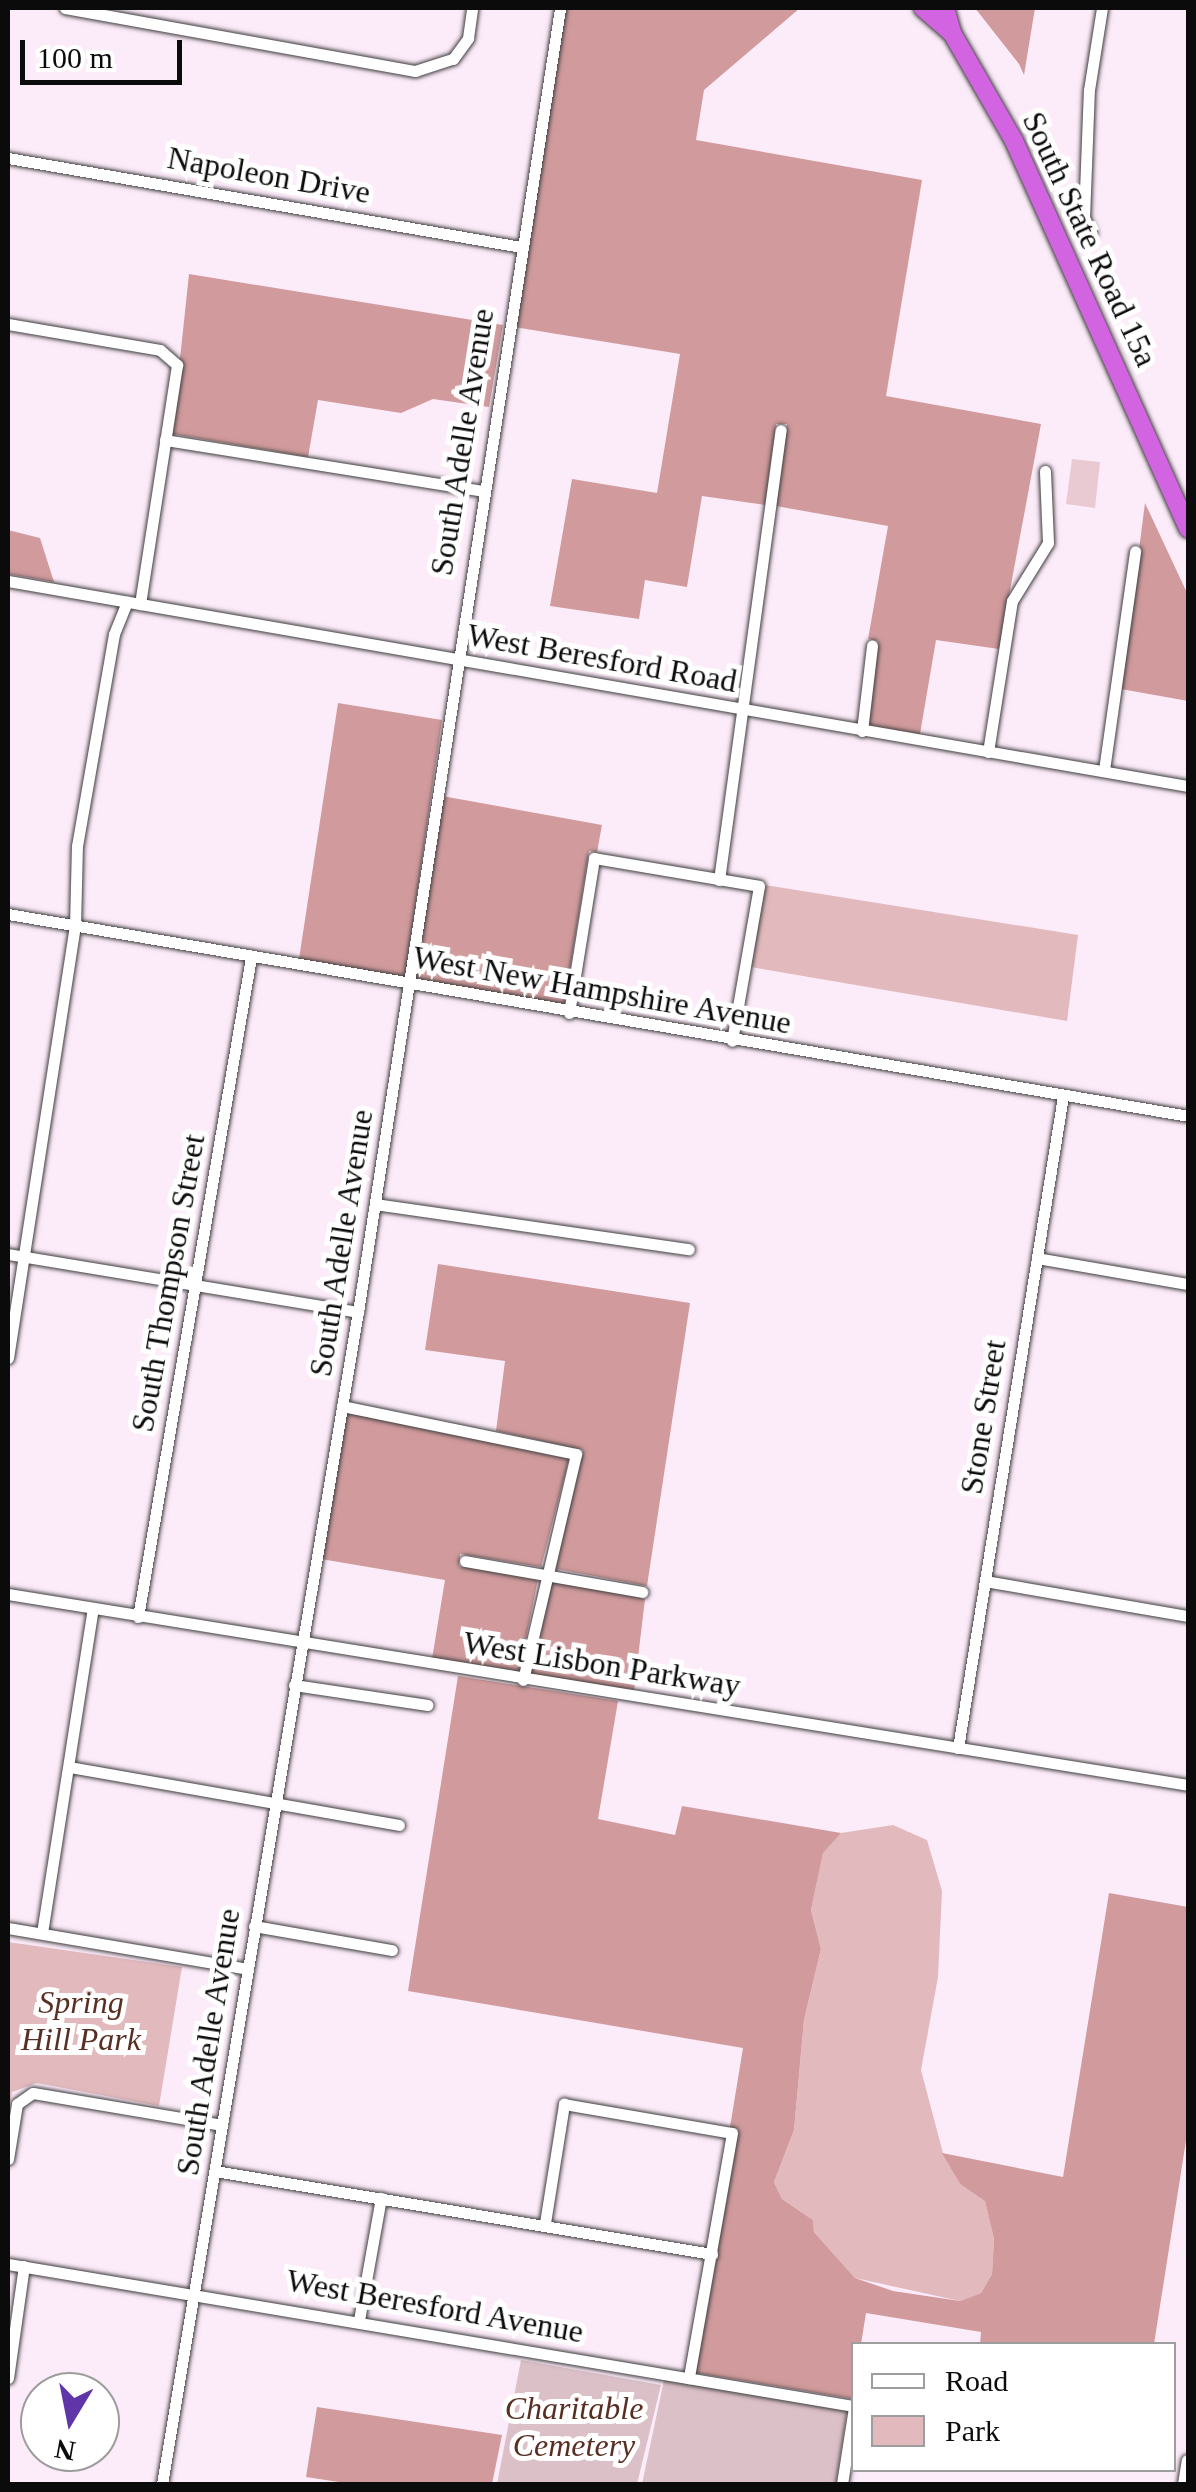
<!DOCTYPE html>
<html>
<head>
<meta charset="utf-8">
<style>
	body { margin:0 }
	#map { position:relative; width:1196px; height:2492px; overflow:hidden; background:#fcebf9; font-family:"Times New Roman",serif }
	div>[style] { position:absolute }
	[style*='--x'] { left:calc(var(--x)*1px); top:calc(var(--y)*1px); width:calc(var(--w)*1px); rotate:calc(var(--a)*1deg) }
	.green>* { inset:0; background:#e2babe }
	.forest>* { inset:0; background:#d19b9d }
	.cemetery>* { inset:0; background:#dbc0c7 }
	.pitch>* { inset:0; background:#eacad2 }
	.roads { filter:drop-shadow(0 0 2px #3e3e3e) drop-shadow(0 0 2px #3e3e3e) }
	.minor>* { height:11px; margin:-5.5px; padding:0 5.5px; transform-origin:5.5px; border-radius:5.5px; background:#fff }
	.highway>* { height:18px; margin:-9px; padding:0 9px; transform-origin:9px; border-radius:9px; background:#d264e1 }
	span { translate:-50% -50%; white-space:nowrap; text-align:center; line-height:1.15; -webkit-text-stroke:10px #fff; paint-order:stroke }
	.street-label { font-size:32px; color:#0b0b0b }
	.park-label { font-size:32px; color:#592f24; font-style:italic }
	.frame { position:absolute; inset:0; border:10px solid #0b0b0b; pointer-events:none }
	.legend { position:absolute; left:851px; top:2342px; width:325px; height:130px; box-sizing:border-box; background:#fff; border:2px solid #9d9d9d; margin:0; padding:12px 18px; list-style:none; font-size:30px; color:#0b0b0b }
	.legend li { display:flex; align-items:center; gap:20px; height:50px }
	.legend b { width:50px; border:2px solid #9d9d9d }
	.north { position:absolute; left:20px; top:2372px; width:100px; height:100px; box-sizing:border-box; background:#fff; border:2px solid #9d9d9d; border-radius:50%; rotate:190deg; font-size:28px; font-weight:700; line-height:40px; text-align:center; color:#0b0b0b }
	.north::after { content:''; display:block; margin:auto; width:35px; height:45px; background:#6035a8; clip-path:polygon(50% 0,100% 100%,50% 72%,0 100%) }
	.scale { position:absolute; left:20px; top:40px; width:162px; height:45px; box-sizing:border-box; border:5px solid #0b0b0b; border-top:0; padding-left:12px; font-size:30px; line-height:35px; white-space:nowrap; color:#0b0b0b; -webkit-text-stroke:8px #fff; paint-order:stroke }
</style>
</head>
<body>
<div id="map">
	<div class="green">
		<i style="clip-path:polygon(765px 885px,1078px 935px,1067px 1021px,751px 967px)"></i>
		<i style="clip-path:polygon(893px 1825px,927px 1840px,942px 1891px,938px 1977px,921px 2070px,943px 2153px,960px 2184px,985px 2200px,994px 2239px,992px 2274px,981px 2293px,960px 2301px,855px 2278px,814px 2232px,813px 2220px,782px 2199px,774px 2182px,794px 2130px,804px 2020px,821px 1949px,811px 1910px,823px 1852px,841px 1833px)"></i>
		<i style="clip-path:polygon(8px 1942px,182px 1967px,159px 2106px,37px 2083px,12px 2092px,8px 2118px)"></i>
	</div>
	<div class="forest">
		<i style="clip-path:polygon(566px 8px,800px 8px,704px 90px,696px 140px,922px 180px,886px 396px,1041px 424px,999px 649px,936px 640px,920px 734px,868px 725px,878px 641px,868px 639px,888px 526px,776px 506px,787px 424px,776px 424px,765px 505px,702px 496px,687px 587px,645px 580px,639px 619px,550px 606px,572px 479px,657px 493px,680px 354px,514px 327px)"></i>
		<i style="clip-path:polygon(975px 8px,1035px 8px,1024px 75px,1019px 64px)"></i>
		<i style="clip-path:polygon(189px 274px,503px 325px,489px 407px,433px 399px,401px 413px,318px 400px,308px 457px,172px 434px)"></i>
		<i style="clip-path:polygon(1145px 503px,1188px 595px,1188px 701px,1121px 689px)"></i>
		<i style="clip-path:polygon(8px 530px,40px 538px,54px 582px,8px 574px)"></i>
		<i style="clip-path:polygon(338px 703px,442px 720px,405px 978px,299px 959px)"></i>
		<i style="clip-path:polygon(442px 796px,602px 825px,597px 852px,589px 851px,564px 1006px,416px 980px)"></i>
		<i style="clip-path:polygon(438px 1264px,690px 1303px,647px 1586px,552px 1568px,583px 1450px,496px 1431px,505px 1361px,425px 1350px)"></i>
		<i style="clip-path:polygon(347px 1413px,569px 1459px,541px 1567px,460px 1554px,459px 1566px,538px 1579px,519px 1673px,432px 1659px,445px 1580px,321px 1559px)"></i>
		<i style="clip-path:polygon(549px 1581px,645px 1599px,634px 1691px,530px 1675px)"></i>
		<i style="clip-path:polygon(458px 1676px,618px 1701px,598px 1819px,675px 1835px,682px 1806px,841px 1833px,823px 1853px,811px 1910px,821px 1949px,804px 2020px,794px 2130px,774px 2182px,782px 2199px,813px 2220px,814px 2232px,855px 2278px,893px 2291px,960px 2301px,981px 2293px,992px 2274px,994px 2239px,985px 2201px,960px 2184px,942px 2153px,1063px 2177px,1109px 1893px,1188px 1907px,1188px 2128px,1154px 2344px,980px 2344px,981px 2332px,866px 2313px,861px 2344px,854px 2344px,853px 2399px,695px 2373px,738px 2129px,730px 2127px,743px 2048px,408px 1991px)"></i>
		<i style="clip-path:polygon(317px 2407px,502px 2435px,492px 2484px,352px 2484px,306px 2477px)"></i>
	</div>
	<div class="cemetery">
		<i style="clip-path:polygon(521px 2360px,661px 2385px,637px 2484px,497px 2484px)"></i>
		<i style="clip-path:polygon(664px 2380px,847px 2411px,836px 2484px,642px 2484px)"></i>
	</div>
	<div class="pitch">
		<i style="clip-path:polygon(1072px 459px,1100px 462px,1095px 508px,1066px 504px)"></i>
	</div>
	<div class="roads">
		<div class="minor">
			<i style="--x:65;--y:8;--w:356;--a:10.2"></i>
			<i style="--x:415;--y:71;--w:40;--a:-18"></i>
			<i style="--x:453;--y:59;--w:26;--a:-54"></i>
			<i style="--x:468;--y:38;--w:30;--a:-82"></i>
			<i style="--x:8;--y:158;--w:521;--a:9.84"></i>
			<i style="--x:1091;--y:233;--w:17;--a:-115"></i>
			<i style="--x:1084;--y:218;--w:128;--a:-87.8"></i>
			<i style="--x:1089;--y:90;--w:83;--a:-81"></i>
			<i style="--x:8;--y:324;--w:154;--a:9.7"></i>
			<i style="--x:160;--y:350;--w:23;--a:41"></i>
			<i style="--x:177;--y:365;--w:242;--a:98.8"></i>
			<i style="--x:165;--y:440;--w:321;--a:9.1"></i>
			<i style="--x:8;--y:581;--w:1198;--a:9.86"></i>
			<i style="--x:862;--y:731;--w:86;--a:-83.3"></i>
			<i style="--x:988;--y:752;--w:153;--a:-81"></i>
			<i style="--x:1012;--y:601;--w:68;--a:-58.2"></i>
			<i style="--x:1048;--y:543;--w:72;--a:-92.4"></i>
			<i style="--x:1104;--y:770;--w:221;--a:-81.9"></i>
			<i style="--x:719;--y:880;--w:454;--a:-82.2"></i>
			<i style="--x:8;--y:914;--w:1197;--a:9.71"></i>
			<i style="--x:569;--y:1013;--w:157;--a:-80.8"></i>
			<i style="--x:594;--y:858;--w:167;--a:9.6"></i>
			<i style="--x:759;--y:886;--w:157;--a:99.9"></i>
			<i style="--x:375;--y:1204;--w:317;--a:8.2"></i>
			<i style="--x:8;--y:1254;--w:355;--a:9.4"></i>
			<i style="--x:1037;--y:1258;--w:153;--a:9.8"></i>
			<i style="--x:8;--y:1358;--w:437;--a:-81.2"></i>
			<i style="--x:75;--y:926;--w:80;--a:-88.6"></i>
			<i style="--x:77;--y:846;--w:215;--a:-80.1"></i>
			<i style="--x:114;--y:634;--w:35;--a:-68"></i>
			<i style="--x:342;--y:1406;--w:239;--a:11.6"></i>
			<i style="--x:576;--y:1454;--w:232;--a:103.2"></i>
			<i style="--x:465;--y:1561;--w:180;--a:9.9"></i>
			<i style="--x:985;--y:1581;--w:206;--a:9.8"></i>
			<i style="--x:8;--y:1594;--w:1195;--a:9.19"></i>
			<i style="--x:138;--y:1617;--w:670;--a:-80.28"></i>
			<i style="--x:294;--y:1685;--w:135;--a:8.5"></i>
			<i style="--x:958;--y:1748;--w:660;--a:-80.85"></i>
			<i style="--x:70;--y:1767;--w:334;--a:10"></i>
			<i style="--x:254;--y:1926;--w:140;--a:9.9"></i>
			<i style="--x:8;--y:1928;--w:243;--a:9.7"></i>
			<i style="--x:42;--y:1933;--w:328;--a:-81.1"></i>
			<i style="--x:8;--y:2159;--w:56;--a:-80.7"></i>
			<i style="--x:17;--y:2104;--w:19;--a:-35"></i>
			<i style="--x:33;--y:2093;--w:192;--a:9.6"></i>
			<i style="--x:215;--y:2171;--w:504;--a:9.48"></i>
			<i style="--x:545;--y:2223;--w:121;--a:-80.9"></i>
			<i style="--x:564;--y:2104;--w:170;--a:9.8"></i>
			<i style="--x:732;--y:2133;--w:249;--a:100"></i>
			<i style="--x:8;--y:2264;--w:858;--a:9.53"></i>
			<i style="--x:359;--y:2320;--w:124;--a:-79.8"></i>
			<i style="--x:8;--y:2378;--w:113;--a:-81.9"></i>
			<i style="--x:162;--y:2484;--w:1188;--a:-80.51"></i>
			<i style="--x:358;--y:1312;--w:1320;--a:-81.19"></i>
			<i style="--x:842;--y:2484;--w:78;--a:-81.1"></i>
			<i style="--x:1183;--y:2484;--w:24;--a:-81"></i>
		</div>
		<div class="highway">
			<i style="--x:923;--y:8;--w:38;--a:41"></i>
			<i style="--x:952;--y:33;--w:125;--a:60.1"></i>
			<i style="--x:1014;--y:141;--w:425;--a:65.8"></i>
			<i style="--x:945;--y:8;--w:26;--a:74"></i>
		</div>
	</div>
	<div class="street-label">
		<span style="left:269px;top:175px;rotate:10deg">Napoleon Drive</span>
		<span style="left:1090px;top:239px;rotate:65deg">South State Road 15a</span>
		<span style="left:462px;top:442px;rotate:-81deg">South Adelle Avenue</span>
		<span style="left:602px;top:658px;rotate:10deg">West Beresford Road</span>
		<span style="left:602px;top:990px;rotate:10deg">West New Hampshire Avenue</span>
		<span style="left:341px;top:1243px;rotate:-81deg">South Adelle Avenue</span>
		<span style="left:168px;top:1283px;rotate:-80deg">South Thompson Street</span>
		<span style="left:983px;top:1417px;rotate:-81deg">Stone Street</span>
		<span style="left:602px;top:1664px;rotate:9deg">West Lisbon Parkway</span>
		<span style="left:208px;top:2042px;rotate:-81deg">South Adelle Avenue</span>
		<span style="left:435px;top:2306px;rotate:10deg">West Beresford Avenue</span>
	</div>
	<div class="park-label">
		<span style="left:81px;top:2021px">Spring<br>Hill Park</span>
		<span style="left:574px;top:2427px">Charitable<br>Cemetery</span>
	</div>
	<div class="frame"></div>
	<ul class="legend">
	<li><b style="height:12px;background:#fff"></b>Road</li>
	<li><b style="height:28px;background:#e2babe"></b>Park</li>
	</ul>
	<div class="north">N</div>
	<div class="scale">100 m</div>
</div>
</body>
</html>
